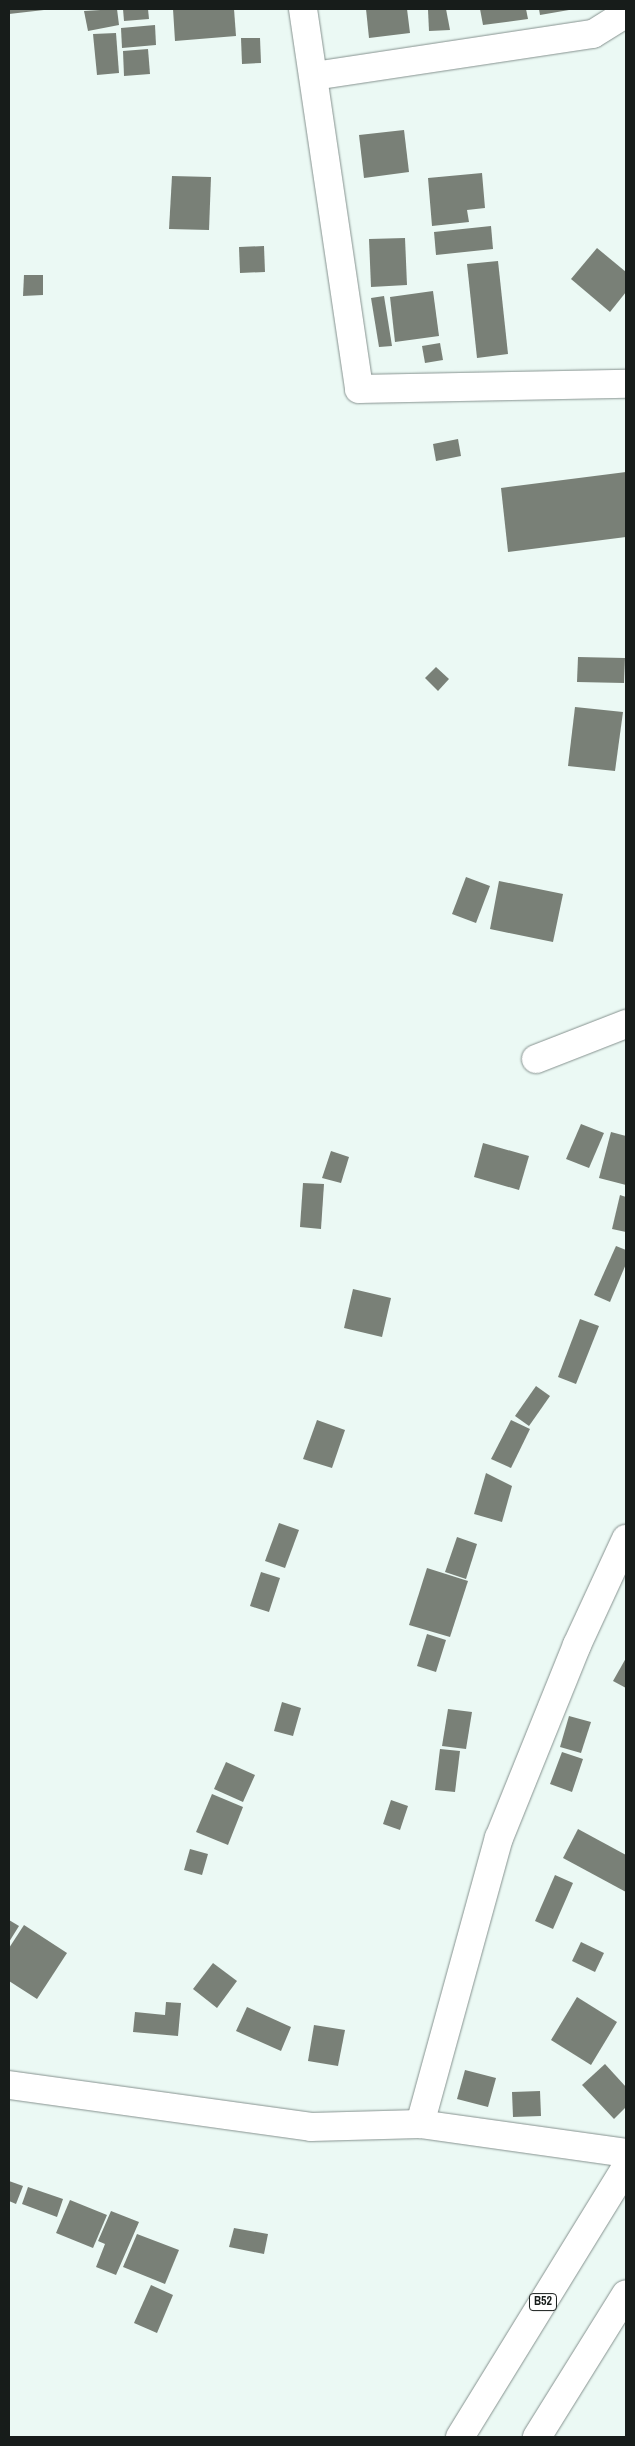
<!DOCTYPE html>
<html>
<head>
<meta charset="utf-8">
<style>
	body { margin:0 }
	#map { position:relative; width:635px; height:2446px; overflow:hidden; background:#ebf9f4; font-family:"Archivo Narrow",sans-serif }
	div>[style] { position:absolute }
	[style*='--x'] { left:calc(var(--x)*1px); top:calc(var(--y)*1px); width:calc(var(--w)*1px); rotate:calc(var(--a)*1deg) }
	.building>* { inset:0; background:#798077 }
	.roads { filter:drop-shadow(0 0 1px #86928f) drop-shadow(0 0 1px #86928f) }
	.street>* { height:28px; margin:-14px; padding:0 14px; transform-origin:14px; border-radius:14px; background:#fff }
	.highway>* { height:28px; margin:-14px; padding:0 14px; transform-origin:14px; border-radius:14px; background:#fff }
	span { translate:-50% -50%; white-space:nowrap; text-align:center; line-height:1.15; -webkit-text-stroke:4.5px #fff; paint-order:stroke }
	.shield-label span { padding:1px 4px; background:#fff; border:1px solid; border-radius:4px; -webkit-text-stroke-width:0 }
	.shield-label { font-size:12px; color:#171c1a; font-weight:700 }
	.frame { position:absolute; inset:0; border:10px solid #171c1a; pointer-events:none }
</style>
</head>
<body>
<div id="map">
	<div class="building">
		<i style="clip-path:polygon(9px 9px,44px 9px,44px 10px,9px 14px)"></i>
		<i style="clip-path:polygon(117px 9px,119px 25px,88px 31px,84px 11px)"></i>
		<i style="clip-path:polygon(123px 9px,148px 9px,149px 19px,124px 21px)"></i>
		<i style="clip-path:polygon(173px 9px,234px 9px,236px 36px,175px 41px)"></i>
		<i style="clip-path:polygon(366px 9px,407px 9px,410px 33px,369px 38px)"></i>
		<i style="clip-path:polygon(446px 9px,450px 30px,429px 31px,428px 10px)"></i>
		<i style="clip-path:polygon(480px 9px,526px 9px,528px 19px,483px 25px)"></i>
		<i style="clip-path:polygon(539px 9px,569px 9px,569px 10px,540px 15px)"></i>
		<i style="clip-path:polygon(155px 25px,156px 45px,122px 48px,121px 28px)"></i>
		<i style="clip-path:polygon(116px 33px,119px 73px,97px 75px,93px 34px)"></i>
		<i style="clip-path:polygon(241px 38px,260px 38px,261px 63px,242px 64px)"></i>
		<i style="clip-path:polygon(148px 49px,150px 74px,124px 76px,123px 51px)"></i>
		<i style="clip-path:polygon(404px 130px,409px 172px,364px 178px,359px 135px)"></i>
		<i style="clip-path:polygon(482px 173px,485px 208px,467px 210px,469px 222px,432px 226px,428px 178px)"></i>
		<i style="clip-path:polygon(172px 176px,211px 177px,209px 230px,169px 229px)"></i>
		<i style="clip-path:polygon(491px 226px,493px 249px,436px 255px,434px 232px)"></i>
		<i style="clip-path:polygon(405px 238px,407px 285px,371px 287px,369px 239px)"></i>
		<i style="clip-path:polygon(264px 246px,265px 272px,240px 273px,239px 247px)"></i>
		<i style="clip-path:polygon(597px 248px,626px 272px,626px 292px,610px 312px,571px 279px)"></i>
		<i style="clip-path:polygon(498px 261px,508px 354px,477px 358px,467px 264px)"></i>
		<i style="clip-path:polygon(24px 275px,43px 275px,43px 295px,23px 296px)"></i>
		<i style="clip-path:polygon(433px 291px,439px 336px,395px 342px,390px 297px)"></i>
		<i style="clip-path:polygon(384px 296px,392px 346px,379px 347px,371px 298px)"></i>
		<i style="clip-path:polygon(440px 343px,443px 360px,425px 363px,422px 346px)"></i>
		<i style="clip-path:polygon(458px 439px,461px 456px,436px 461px,433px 444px)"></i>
		<i style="clip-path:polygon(626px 472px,626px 537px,508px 552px,501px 488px)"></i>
		<i style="clip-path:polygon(578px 657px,625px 658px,624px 683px,577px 682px)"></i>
		<i style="clip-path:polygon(436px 667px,449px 679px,438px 691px,425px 678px)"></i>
		<i style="clip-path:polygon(575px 707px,623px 712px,615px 771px,568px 766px)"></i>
		<i style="clip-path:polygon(466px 877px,490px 886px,476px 923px,452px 914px)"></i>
		<i style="clip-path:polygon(499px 881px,563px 894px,553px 942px,490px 929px)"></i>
		<i style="clip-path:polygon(581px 1124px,604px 1133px,589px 1168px,566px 1159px)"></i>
		<i style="clip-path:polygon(611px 1132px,626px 1136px,626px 1185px,599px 1178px)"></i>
		<i style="clip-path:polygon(483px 1143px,529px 1156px,519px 1190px,474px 1177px)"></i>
		<i style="clip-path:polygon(331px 1151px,349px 1157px,341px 1183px,322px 1178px)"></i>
		<i style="clip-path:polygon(303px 1183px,324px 1184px,321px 1229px,300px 1227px)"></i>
		<i style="clip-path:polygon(620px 1195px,626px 1197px,626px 1232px,612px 1229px)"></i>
		<i style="clip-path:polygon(616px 1246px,626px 1250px,626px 1264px,610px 1302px,594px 1295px)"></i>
		<i style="clip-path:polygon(353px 1289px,391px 1298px,382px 1337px,344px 1328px)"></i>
		<i style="clip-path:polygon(580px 1319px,599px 1326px,576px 1384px,558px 1377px)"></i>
		<i style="clip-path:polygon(536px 1386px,550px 1396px,529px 1426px,515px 1416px)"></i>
		<i style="clip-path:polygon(317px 1420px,345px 1430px,332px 1468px,303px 1459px)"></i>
		<i style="clip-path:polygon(511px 1420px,530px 1429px,511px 1468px,491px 1459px)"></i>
		<i style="clip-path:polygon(486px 1473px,512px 1486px,502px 1522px,474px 1514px)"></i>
		<i style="clip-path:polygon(279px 1523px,299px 1530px,285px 1568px,265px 1561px)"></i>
		<i style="clip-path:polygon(457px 1537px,477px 1544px,466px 1579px,445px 1572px)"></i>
		<i style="clip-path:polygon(427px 1568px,468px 1581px,450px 1637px,409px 1625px)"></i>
		<i style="clip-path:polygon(261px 1572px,280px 1578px,269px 1612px,250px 1606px)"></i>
		<i style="clip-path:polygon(427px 1634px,446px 1640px,436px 1672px,417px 1666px)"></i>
		<i style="clip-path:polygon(626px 1658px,626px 1688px,613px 1681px)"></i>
		<i style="clip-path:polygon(282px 1702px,301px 1708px,293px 1736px,274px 1731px)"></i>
		<i style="clip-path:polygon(448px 1709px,472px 1712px,466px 1749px,442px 1746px)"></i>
		<i style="clip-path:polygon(569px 1716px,591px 1722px,581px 1753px,560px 1747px)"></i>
		<i style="clip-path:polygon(440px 1749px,460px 1751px,455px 1792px,435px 1790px)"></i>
		<i style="clip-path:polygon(562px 1752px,583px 1759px,572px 1792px,550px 1784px)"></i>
		<i style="clip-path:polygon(226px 1762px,255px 1775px,243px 1802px,214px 1789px)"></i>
		<i style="clip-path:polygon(212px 1794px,243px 1807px,228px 1845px,196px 1832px)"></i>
		<i style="clip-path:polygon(391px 1800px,408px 1806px,400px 1830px,383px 1824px)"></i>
		<i style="clip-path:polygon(578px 1829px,626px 1855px,626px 1892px,563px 1858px)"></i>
		<i style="clip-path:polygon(190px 1849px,208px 1854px,202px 1875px,184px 1870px)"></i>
		<i style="clip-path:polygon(555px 1875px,573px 1883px,553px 1929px,535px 1921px)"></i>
		<i style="clip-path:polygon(9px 1920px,19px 1926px,9px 1942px)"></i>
		<i style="clip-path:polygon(24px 1925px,67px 1953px,37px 1999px,9px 1981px,9px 1948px)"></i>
		<i style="clip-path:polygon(581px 1942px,604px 1953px,595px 1972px,572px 1961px)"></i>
		<i style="clip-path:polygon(213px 1963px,237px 1981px,217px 2008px,193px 1989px)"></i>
		<i style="clip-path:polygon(577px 1997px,617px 2022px,591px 2065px,551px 2040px)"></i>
		<i style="clip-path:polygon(166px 2002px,181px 2003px,178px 2036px,133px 2032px,135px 2012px,165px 2015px)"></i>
		<i style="clip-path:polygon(247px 2007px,291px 2027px,281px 2051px,236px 2031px)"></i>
		<i style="clip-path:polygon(314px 2025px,345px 2030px,338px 2066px,308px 2061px)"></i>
		<i style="clip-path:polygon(605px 2064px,626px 2087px,626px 2107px,614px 2119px,582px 2085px)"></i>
		<i style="clip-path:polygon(465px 2070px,496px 2078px,488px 2107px,457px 2099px)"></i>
		<i style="clip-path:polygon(540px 2091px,541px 2116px,513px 2117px,512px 2092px)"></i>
		<i style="clip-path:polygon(9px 2181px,23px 2186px,16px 2204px,9px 2201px)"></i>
		<i style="clip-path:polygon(28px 2187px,63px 2199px,57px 2217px,22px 2204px)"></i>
		<i style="clip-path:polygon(70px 2200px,107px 2215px,93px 2248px,56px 2233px)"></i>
		<i style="clip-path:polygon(111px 2211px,139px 2222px,116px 2275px,96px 2267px,105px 2244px,98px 2241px)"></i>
		<i style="clip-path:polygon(234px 2228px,268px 2234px,264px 2254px,229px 2247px)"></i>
		<i style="clip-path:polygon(137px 2234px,179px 2250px,165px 2284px,123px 2267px)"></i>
		<i style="clip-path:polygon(151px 2285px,173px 2295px,157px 2333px,134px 2323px)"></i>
	</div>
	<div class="roads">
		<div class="street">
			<i style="--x:303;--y:9;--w:384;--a:81.6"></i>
			<i style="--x:359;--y:389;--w:267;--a:-1.1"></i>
			<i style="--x:314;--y:76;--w:282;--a:-8.6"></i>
			<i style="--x:593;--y:34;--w:39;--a:-32"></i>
			<i style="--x:536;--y:1059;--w:97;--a:-21.3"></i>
			<i style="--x:9;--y:2085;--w:305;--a:7.9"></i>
			<i style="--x:311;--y:2127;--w:109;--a:-1.6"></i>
			<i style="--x:420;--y:2124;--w:208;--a:8"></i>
			<i style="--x:420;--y:2124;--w:297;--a:-74.6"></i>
			<i style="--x:499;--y:1838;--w:208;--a:-68"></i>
			<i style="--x:577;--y:1645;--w:117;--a:-65.2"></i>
		</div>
		<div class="highway">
			<i style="--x:460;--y:2437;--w:317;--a:-58.4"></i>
			<i style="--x:537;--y:2437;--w:168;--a:-58.1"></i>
		</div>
	</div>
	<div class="shield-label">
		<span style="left:543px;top:2302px">B52</span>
	</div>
	<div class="frame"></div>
</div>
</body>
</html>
